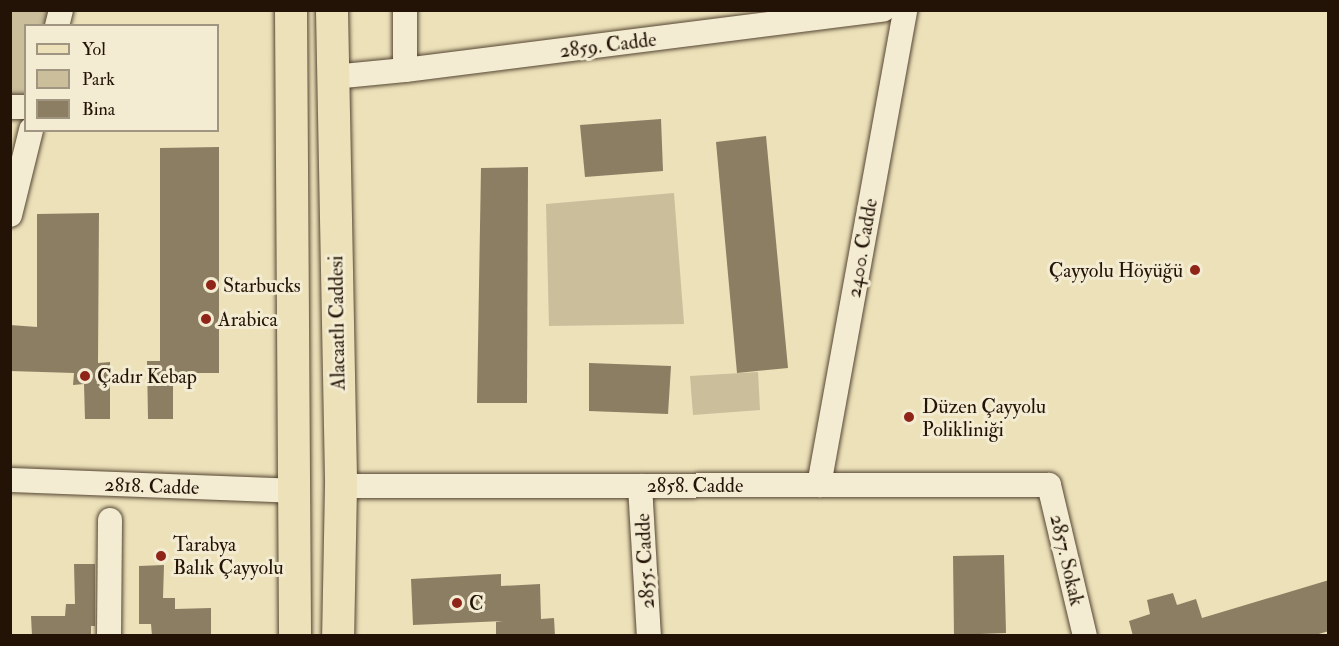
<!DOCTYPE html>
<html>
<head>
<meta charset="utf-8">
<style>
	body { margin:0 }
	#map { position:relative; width:1339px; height:646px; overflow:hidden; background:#ece1b9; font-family:"IM FELL Double Pica",serif }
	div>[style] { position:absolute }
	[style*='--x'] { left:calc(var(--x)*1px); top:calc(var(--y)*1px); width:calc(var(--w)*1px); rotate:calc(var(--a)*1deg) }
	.green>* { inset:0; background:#cabe9b }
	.building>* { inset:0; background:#8c7e63 }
	.roads { filter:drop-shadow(0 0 2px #554633) drop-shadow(0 0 2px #554633) }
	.minor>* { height:24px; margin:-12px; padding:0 12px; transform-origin:12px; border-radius:12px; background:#f3ecd2 }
	.major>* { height:32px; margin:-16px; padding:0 16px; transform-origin:16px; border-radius:16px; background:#ece1b9 }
	.dots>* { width:16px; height:16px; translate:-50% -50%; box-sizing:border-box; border:3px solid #f3ecd2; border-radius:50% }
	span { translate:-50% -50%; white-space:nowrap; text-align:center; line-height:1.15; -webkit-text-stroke:6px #f3ecd2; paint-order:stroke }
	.street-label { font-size:20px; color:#231306 }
	.poi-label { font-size:20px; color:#231306 }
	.right { translate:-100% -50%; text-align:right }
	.left { translate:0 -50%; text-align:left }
	.frame { position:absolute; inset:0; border:12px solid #231306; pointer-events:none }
	.legend { position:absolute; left:24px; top:24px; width:195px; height:108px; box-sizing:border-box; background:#f3ecd2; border:2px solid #a09580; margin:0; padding:8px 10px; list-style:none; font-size:18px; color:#231306 }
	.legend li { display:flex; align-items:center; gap:12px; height:30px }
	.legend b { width:30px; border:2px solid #a09580 }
</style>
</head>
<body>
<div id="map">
	<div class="green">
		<i style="clip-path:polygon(10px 11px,50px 11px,46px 25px,26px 26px,25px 96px,11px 97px)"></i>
		<i style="clip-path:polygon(674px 193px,684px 324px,549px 326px,546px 204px)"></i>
		<i style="clip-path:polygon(758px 372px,760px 410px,693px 415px,690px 376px)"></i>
	</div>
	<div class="building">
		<i style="clip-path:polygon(661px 119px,663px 171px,585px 177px,580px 125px)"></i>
		<i style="clip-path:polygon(766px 136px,788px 368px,737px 373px,716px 142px)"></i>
		<i style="clip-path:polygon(219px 147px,219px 373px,183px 373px,183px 384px,173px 384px,173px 419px,148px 419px,147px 361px,160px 361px,160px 148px)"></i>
		<i style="clip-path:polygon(528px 167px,527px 403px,477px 403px,481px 168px)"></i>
		<i style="clip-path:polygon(99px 213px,98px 363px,110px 362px,110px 419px,85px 419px,84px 384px,73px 385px,74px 373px,10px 371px,10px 325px,37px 327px,37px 214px)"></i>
		<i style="clip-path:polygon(589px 363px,671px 366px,668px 414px,589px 411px)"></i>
		<i style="clip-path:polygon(1004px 555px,1006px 633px,954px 635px,953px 556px)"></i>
		<i style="clip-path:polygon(74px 564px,95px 564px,95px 626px,91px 626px,91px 636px,32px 636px,31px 616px,65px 616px,66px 604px,75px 604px)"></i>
		<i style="clip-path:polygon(164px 565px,163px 598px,175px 598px,175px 609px,211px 608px,211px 636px,152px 636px,151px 624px,139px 624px,139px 566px)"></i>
		<i style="clip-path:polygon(501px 574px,501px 586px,540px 584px,541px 619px,554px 618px,555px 636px,496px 636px,496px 622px,503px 621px,413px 625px,411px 579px)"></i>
		<i style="clip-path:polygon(1329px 580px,1329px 631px,1312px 636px,1133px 636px,1129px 621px,1150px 614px,1147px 600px,1173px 593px,1177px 605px,1196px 599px,1202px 618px)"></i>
	</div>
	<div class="roads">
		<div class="minor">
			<i style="--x:405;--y:10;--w:60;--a:90"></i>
			<i style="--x:57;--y:26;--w:16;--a:-76"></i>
			<i style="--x:333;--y:77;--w:72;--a:-5.6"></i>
			<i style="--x:405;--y:70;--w:482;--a:-7.2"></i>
			<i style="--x:10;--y:107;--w:16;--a:0"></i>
			<i style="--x:10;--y:215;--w:88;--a:-76.1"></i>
			<i style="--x:10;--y:480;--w:284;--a:2.2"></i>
			<i style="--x:819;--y:485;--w:483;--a:-79.7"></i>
			<i style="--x:341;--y:486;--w:708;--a:-0.08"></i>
			<i style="--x:1049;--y:485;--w:155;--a:76.6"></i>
			<i style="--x:640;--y:486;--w:150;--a:86.6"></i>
			<i style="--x:109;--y:636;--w:116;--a:-89.5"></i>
		</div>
		<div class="major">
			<i style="--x:291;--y:10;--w:626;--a:89.63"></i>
			<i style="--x:332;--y:10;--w:476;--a:88.9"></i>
			<i style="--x:341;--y:486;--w:150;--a:91.1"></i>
		</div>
	</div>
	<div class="dots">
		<i style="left:1195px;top:270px;background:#8f2418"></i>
		<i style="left:211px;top:285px;background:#8f2418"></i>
		<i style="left:206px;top:319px;background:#8f2418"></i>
		<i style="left:85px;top:376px;background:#8f2418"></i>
		<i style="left:909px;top:417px;background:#8f2418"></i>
		<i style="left:161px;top:556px;background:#8f2418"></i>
		<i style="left:457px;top:603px;background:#8f2418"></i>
	</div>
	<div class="street-label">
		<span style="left:608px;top:45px;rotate:-7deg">2859. Cadde</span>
		<span style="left:862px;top:248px;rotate:-80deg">2400. Cadde</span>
		<span style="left:337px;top:323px;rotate:-91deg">Alacaatlı Caddesi</span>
		<span style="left:695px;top:485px">2858. Cadde</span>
		<span style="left:152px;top:486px;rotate:2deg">2818. Cadde</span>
		<span style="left:1067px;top:560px;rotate:77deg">2857. Sokak</span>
		<span style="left:645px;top:561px;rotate:-93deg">2855. Cadde</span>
	</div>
	<div class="poi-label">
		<span class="right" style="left:1183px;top:270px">Çayyolu Höyüğü</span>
		<span class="left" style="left:223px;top:285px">Starbucks</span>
		<span class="left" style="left:218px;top:319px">Arabica</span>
		<span class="left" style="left:97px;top:376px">Çadır Kebap</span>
		<span class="left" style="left:922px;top:418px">Düzen Çayyolu<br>Polikliniği</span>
		<span class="left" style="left:173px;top:556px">Tarabya<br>Balık Çayyolu</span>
		<span class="left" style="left:469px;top:603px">C</span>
	</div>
	<div class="frame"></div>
	<ul class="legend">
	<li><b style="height:8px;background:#ece1b9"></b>Yol</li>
	<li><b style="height:16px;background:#cabe9b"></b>Park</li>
	<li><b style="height:16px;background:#8c7e63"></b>Bina</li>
	</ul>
</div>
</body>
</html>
